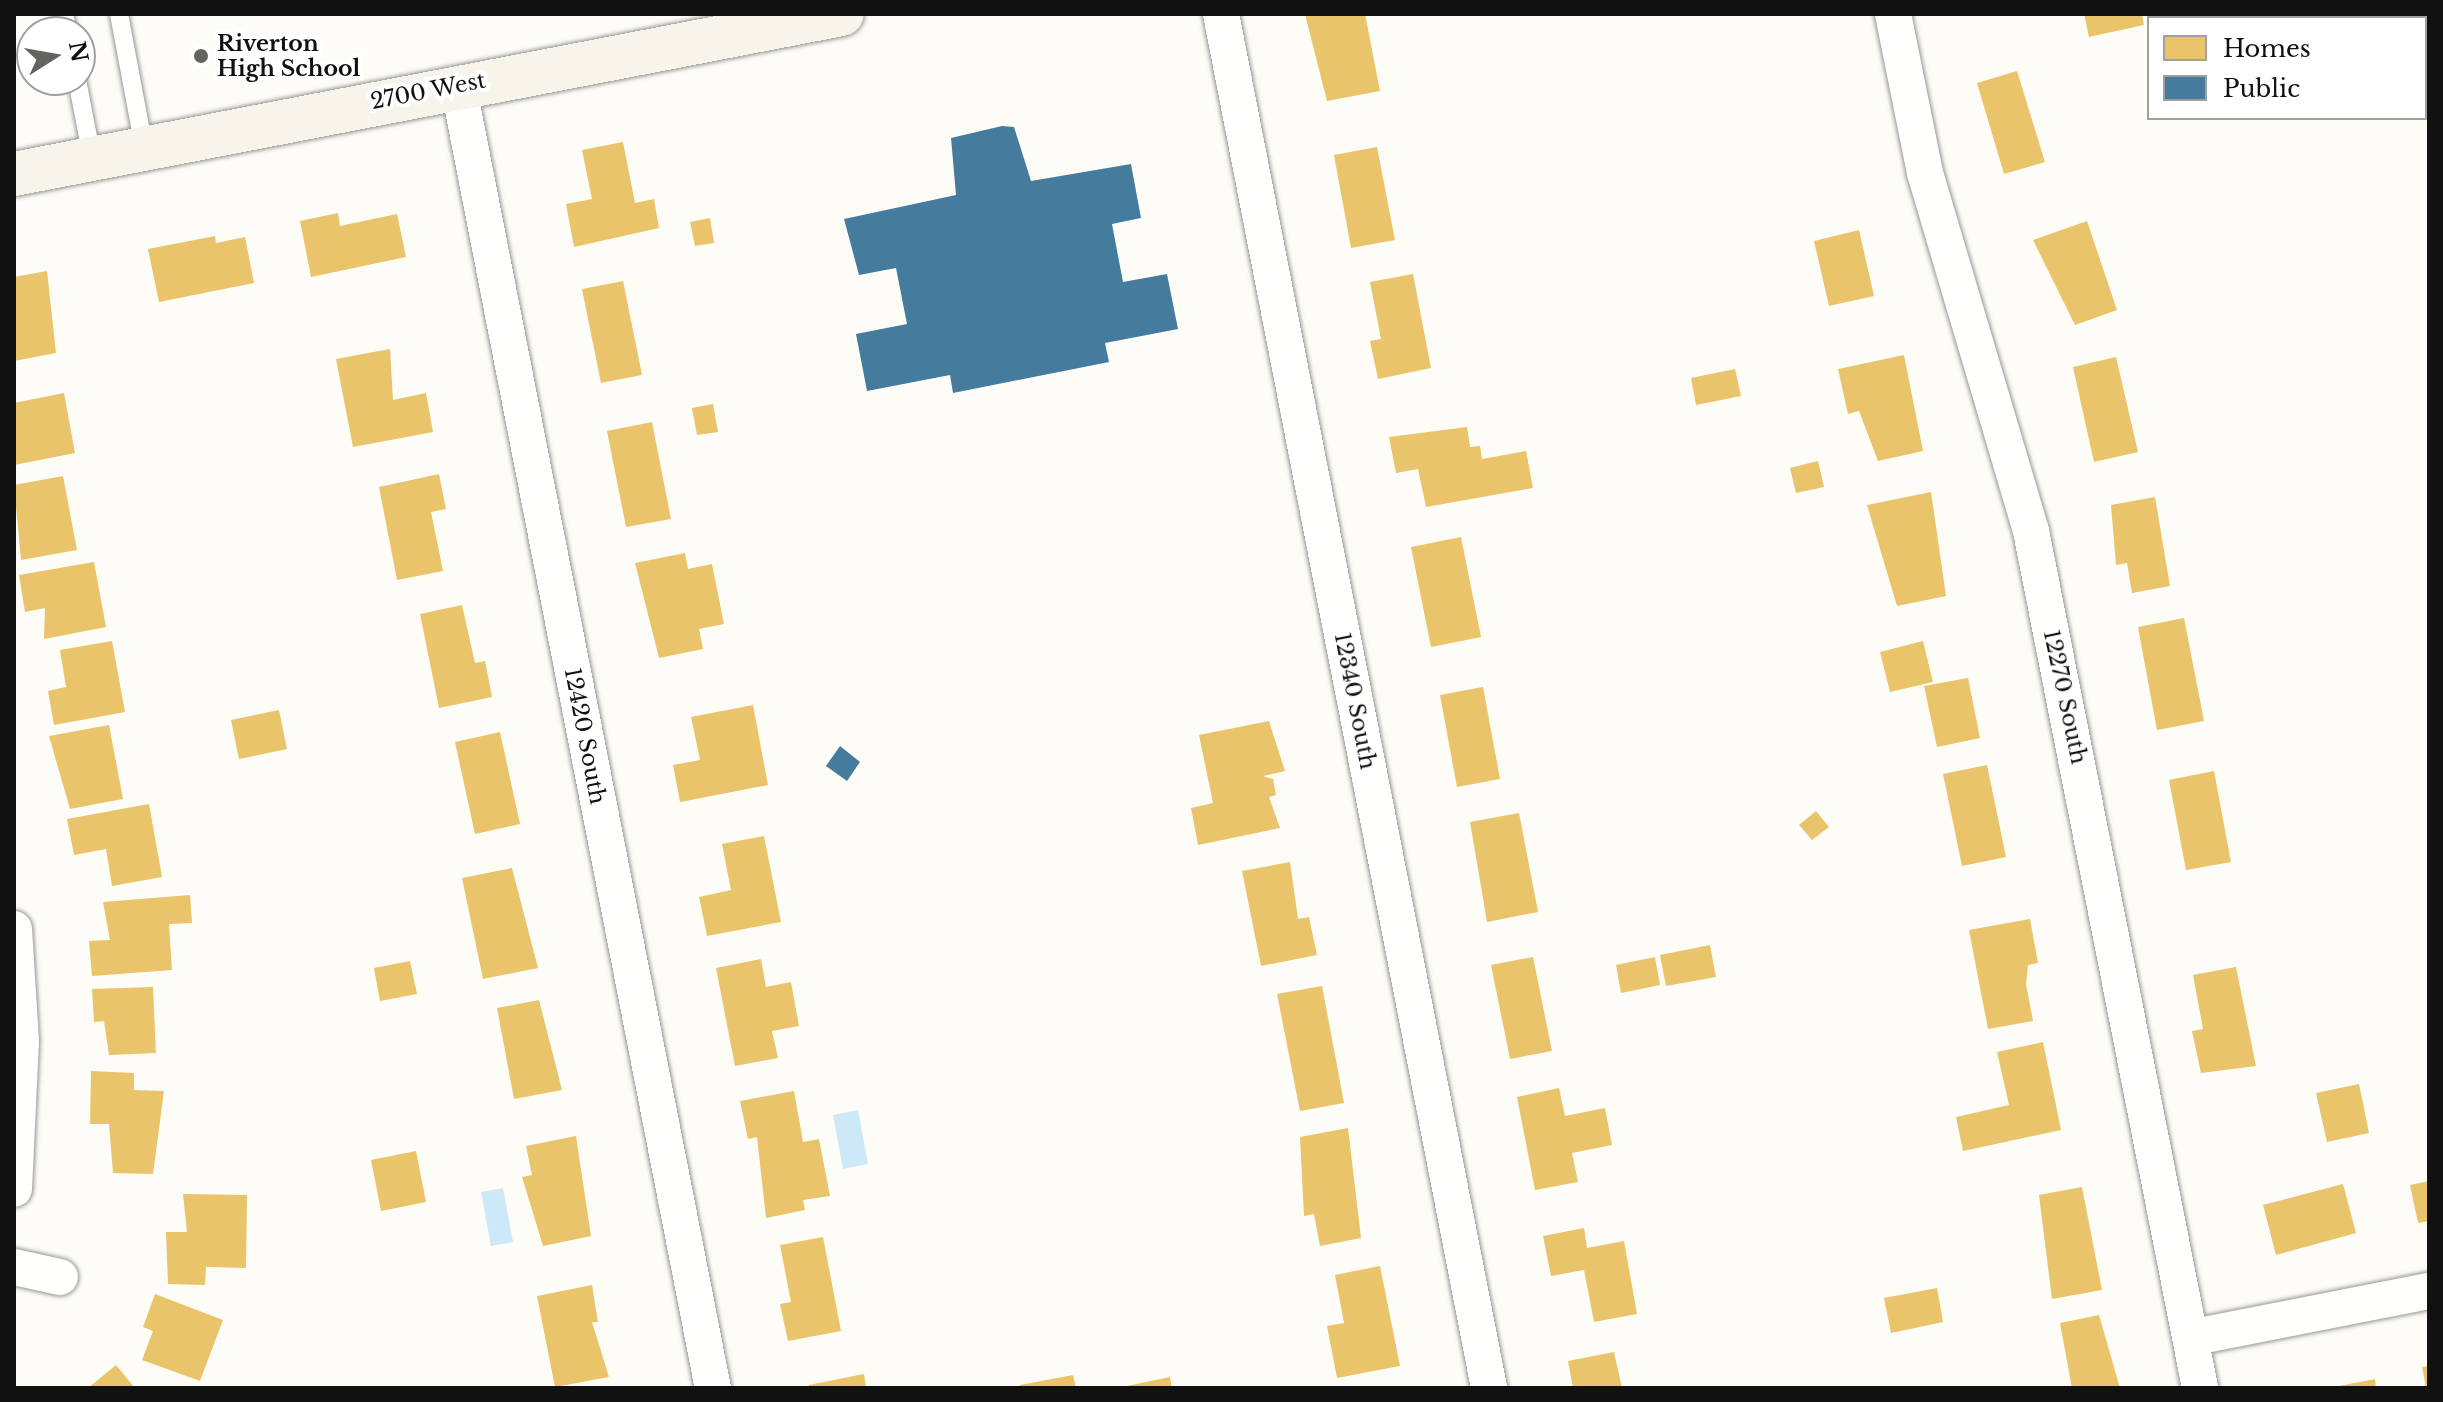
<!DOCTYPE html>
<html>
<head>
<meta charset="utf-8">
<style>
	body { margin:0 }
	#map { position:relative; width:2443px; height:1402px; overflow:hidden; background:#fdfcf7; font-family:"Libre Baskerville",serif }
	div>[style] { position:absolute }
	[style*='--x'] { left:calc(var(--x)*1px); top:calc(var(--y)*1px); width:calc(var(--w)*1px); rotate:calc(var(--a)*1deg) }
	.water>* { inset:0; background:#cde8f7 }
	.homes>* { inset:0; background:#e9c46a }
	.public>* { inset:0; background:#457b9d }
	.roads { filter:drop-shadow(0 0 2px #979795) drop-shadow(0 0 2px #979795) }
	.lane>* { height:18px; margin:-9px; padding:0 9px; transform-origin:9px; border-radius:9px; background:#fffffe }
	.street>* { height:36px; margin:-18px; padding:0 18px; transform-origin:18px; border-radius:18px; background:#fffffe }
	.secondary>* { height:44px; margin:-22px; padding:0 22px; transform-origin:22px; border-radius:22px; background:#f6f4eb }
	.dots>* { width:22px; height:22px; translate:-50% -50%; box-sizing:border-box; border:4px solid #fff; border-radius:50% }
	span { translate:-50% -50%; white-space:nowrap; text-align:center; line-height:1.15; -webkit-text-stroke:8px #fff; paint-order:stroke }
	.poi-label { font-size:22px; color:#111; font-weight:700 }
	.left { translate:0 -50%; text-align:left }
	.street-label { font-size:22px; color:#111 }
	.frame { position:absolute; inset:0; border:16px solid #111; pointer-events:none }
	.legend { position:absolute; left:2147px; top:16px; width:280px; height:104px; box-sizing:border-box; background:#fff; border:2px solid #a0a0a0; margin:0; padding:10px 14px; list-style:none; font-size:24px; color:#111 }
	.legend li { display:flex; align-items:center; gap:16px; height:40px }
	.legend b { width:40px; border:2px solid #a0a0a0 }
	.north { position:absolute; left:16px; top:16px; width:80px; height:80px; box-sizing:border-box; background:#fff; border:2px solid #a0a0a0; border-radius:50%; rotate:79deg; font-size:22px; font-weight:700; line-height:32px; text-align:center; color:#111 }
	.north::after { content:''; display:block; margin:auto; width:28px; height:36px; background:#646362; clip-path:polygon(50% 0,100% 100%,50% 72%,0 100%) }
</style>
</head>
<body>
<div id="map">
	<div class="water">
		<i style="clip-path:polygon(858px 1110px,868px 1164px,843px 1169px,833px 1115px)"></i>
		<i style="clip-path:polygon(503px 1188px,513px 1242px,491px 1246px,481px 1192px)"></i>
	</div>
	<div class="homes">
		<i style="clip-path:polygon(1305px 14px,1365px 14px,1380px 91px,1327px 101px)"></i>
		<i style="clip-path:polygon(2084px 14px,2142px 14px,2144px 25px,2089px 37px)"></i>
		<i style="clip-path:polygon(2017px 71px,2045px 162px,2004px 174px,1977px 83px)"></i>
		<i style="clip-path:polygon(623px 142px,635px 203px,654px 199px,659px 228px,574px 247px,566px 204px,592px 199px,582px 150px)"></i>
		<i style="clip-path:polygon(1377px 147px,1395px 240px,1351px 248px,1334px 155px)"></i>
		<i style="clip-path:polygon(338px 213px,340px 226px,397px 214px,406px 257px,311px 277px,300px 221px)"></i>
		<i style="clip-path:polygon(710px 218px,714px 243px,695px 246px,690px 222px)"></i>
		<i style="clip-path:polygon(2087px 221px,2117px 310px,2075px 325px,2033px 240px)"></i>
		<i style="clip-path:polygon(1859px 230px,1874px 296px,1829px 306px,1814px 241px)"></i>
		<i style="clip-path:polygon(215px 236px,216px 243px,245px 237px,254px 283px,159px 302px,148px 249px)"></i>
		<i style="clip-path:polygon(47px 271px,56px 353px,14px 361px,14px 277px)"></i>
		<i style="clip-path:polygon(1413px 274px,1431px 368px,1378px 379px,1370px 341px,1381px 339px,1370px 282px)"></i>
		<i style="clip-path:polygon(623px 281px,642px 375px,601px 383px,582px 289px)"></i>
		<i style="clip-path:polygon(390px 349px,393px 400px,426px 393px,433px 432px,353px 447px,336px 359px)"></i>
		<i style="clip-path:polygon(1904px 355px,1923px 451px,1878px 461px,1859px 411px,1848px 414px,1838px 369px)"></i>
		<i style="clip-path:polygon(2116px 357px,2138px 452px,2094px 462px,2073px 367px)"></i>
		<i style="clip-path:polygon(1735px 369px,1741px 396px,1696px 405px,1691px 378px)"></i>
		<i style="clip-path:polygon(64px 393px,75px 453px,14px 465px,14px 403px)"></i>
		<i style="clip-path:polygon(713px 404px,718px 432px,697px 435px,692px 408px)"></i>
		<i style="clip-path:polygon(652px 422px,671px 519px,626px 527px,607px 431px)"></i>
		<i style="clip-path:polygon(1467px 427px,1470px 447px,1480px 446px,1482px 459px,1526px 451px,1533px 488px,1426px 507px,1418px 469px,1396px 473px,1389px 437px)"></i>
		<i style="clip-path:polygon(1818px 461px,1824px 487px,1796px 493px,1790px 468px)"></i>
		<i style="clip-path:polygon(439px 474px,446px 509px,431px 512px,443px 571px,397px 580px,379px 487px)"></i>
		<i style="clip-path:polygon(63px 476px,77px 550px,21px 560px,14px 485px)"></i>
		<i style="clip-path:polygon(1931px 492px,1946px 596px,1897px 606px,1867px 505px)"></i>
		<i style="clip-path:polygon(2155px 497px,2170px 586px,2132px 593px,2127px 563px,2116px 565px,2111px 505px)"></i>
		<i style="clip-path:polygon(1461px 537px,1481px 637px,1431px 647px,1411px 547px)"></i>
		<i style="clip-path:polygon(685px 553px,688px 569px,712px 564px,724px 624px,699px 629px,703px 649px,659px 658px,635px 563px)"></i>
		<i style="clip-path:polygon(94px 562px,106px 627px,44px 639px,45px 608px,25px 612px,19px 575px)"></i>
		<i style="clip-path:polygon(462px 605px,475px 663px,485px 661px,492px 697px,439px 708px,420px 614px)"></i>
		<i style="clip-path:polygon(2184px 618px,2204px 721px,2157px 730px,2138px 627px)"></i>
		<i style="clip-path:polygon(112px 641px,125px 712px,54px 725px,48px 691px,66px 687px,60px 650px)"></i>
		<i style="clip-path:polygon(1923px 641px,1933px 682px,1890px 692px,1880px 652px)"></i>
		<i style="clip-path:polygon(1968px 678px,1980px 738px,1937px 747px,1924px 686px)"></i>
		<i style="clip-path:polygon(1483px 687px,1500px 779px,1457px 787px,1440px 695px)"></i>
		<i style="clip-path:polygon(753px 705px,768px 785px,680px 802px,673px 765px,700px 760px,691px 717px)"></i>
		<i style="clip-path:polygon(279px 710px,287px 749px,239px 759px,231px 720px)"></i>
		<i style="clip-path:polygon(1269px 721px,1285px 771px,1263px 776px,1273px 779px,1276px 795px,1269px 797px,1280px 828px,1198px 845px,1191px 808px,1213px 803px,1199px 735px)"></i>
		<i style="clip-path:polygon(109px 725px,123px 799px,70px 809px,49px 736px)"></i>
		<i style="clip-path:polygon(500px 732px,520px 824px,475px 834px,455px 742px)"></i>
		<i style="clip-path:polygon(1987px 765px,2006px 857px,1962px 866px,1943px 774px)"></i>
		<i style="clip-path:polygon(2214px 771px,2231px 862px,2186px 870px,2169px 780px)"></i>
		<i style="clip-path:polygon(149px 804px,162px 877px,112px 886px,106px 849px,74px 855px,67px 819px)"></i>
		<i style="clip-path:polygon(1816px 811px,1829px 827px,1812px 840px,1799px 825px)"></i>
		<i style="clip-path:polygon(1519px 813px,1538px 912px,1487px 922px,1470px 822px)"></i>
		<i style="clip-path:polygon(764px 836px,781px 922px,707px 936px,699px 897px,731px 890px,722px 844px)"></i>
		<i style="clip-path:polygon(1290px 862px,1298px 919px,1309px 917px,1317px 955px,1261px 966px,1242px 871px)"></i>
		<i style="clip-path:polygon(512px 868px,538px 968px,483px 979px,462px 878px)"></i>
		<i style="clip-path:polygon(190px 895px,192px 923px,169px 924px,172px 970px,92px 976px,89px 941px,110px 940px,103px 902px)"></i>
		<i style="clip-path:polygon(2030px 919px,2038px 963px,2028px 965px,2026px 984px,2033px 1021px,1988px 1029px,1969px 930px)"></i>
		<i style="clip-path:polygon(1710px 945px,1716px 977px,1666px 986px,1660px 955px)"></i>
		<i style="clip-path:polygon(1533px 957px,1552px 1051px,1510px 1059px,1491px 965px)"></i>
		<i style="clip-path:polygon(1655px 957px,1660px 985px,1621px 993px,1616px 965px)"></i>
		<i style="clip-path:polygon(761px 959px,766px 987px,791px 982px,799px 1026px,772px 1031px,778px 1058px,735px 1066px,716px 968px)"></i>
		<i style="clip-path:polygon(410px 961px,417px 994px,380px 1001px,374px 968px)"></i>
		<i style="clip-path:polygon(2236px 967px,2256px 1066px,2201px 1073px,2192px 1031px,2203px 1029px,2193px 975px)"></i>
		<i style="clip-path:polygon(1322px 986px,1344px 1103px,1300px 1111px,1277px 994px)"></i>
		<i style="clip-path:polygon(153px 987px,156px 1053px,109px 1055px,104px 1021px,94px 1022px,92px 989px)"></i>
		<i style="clip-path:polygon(539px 1000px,562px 1090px,514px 1099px,497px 1008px)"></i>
		<i style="clip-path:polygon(2043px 1042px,2061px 1130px,1963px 1151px,1956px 1117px,2009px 1105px,1997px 1052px)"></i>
		<i style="clip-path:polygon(91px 1071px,134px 1073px,134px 1090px,164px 1091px,153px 1174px,113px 1173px,109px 1124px,90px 1124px)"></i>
		<i style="clip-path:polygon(2359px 1084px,2369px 1133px,2327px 1142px,2316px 1093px)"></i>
		<i style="clip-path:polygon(1559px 1088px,1565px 1116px,1605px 1108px,1612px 1145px,1572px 1153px,1578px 1182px,1535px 1190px,1517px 1097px)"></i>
		<i style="clip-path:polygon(794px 1091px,803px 1142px,819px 1139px,830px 1196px,803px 1200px,805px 1210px,766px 1218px,757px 1137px,748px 1139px,740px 1101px)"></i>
		<i style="clip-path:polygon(1348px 1128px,1361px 1238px,1320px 1246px,1314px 1214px,1304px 1216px,1300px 1137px)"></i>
		<i style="clip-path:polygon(576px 1136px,591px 1236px,543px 1246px,522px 1177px,532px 1175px,526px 1146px)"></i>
		<i style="clip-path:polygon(416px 1151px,426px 1202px,381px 1211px,371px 1160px)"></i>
		<i style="clip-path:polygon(2429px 1181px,2429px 1221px,2418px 1223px,2410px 1185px)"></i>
		<i style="clip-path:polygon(2343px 1184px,2356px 1233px,2276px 1255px,2263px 1205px)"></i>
		<i style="clip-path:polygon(2082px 1187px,2102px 1290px,2052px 1299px,2039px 1195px)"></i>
		<i style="clip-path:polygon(183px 1194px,247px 1195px,246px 1268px,206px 1267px,205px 1285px,168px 1284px,166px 1232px,187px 1232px)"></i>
		<i style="clip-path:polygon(1584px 1228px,1587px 1248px,1624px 1241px,1637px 1314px,1594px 1322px,1584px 1270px,1551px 1276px,1543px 1236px)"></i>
		<i style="clip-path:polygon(823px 1237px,841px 1331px,788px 1341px,780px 1304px,791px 1302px,780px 1245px)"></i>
		<i style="clip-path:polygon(1380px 1266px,1400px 1366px,1337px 1378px,1327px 1326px,1344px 1323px,1335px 1275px)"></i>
		<i style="clip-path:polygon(592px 1285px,598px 1322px,592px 1322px,609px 1377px,555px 1387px,537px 1296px)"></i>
		<i style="clip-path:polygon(1937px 1288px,1943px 1322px,1891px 1333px,1884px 1298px)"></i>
		<i style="clip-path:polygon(155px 1294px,223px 1320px,200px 1381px,142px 1360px,153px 1331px,143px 1327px)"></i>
		<i style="clip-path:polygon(2099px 1315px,2120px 1388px,2072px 1388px,2060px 1323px)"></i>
		<i style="clip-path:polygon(1614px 1352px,1622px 1388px,1573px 1388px,1568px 1361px)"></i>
		<i style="clip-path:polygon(116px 1365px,135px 1388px,88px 1388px)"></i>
		<i style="clip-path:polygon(2429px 1366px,2429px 1388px,2426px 1388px,2422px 1367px)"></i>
		<i style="clip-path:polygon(864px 1374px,866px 1388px,809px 1388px,809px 1385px)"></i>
		<i style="clip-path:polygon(1073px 1375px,1076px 1388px,1021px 1388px,1020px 1385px)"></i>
		<i style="clip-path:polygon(1170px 1377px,1172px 1388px,1122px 1388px,1122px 1387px)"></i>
		<i style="clip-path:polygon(2375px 1379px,2376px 1388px,2335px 1388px,2334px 1387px)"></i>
	</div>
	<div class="public">
		<i style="clip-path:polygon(1002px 126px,1014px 127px,1031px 181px,1131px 164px,1141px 218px,1112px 224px,1123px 282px,1167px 274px,1178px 329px,1105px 343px,1109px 362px,953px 393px,950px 375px,867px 391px,856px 334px,907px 324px,896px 268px,859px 275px,844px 219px,956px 195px,951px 138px)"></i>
		<i style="clip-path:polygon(840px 746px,860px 762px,847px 781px,826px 766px)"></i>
	</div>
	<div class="roads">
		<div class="lane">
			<i style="--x:64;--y:14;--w:18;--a:77"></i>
			<i style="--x:119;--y:14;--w:136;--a:79.4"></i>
			<i style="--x:77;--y:80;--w:79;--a:79.1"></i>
		</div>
		<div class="street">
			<i style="--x:1221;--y:14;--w:1400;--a:78.96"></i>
			<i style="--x:1893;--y:14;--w:162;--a:78.6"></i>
			<i style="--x:1925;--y:173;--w:373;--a:73.5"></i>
			<i style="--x:2031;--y:531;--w:874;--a:78.84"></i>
			<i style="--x:458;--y:84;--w:1329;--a:78.94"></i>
			<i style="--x:14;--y:929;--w:112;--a:86.4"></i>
			<i style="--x:21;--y:1041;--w:148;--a:92.7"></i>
			<i style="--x:14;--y:1267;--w:47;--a:12.3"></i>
			<i style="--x:2194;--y:1337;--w:239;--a:-11.1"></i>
		</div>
		<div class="secondary">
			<i style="--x:14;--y:174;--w:843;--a:-10.94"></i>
		</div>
	</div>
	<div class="dots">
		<i style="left:201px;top:56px;background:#646362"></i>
	</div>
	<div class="poi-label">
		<span class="left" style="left:217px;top:56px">Riverton<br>High School</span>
	</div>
	<div class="street-label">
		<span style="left:428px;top:91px;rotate:-11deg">2700 West</span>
		<span style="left:2065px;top:697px;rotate:78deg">12270 South</span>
		<span style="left:1355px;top:701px;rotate:79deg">12340 South</span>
		<span style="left:585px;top:736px;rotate:79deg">12420 South</span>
	</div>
	<div class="frame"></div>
	<ul class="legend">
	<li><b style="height:22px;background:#e9c46a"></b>Homes</li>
	<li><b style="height:22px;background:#457b9d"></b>Public</li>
	</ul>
	<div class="north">N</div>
</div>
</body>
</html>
